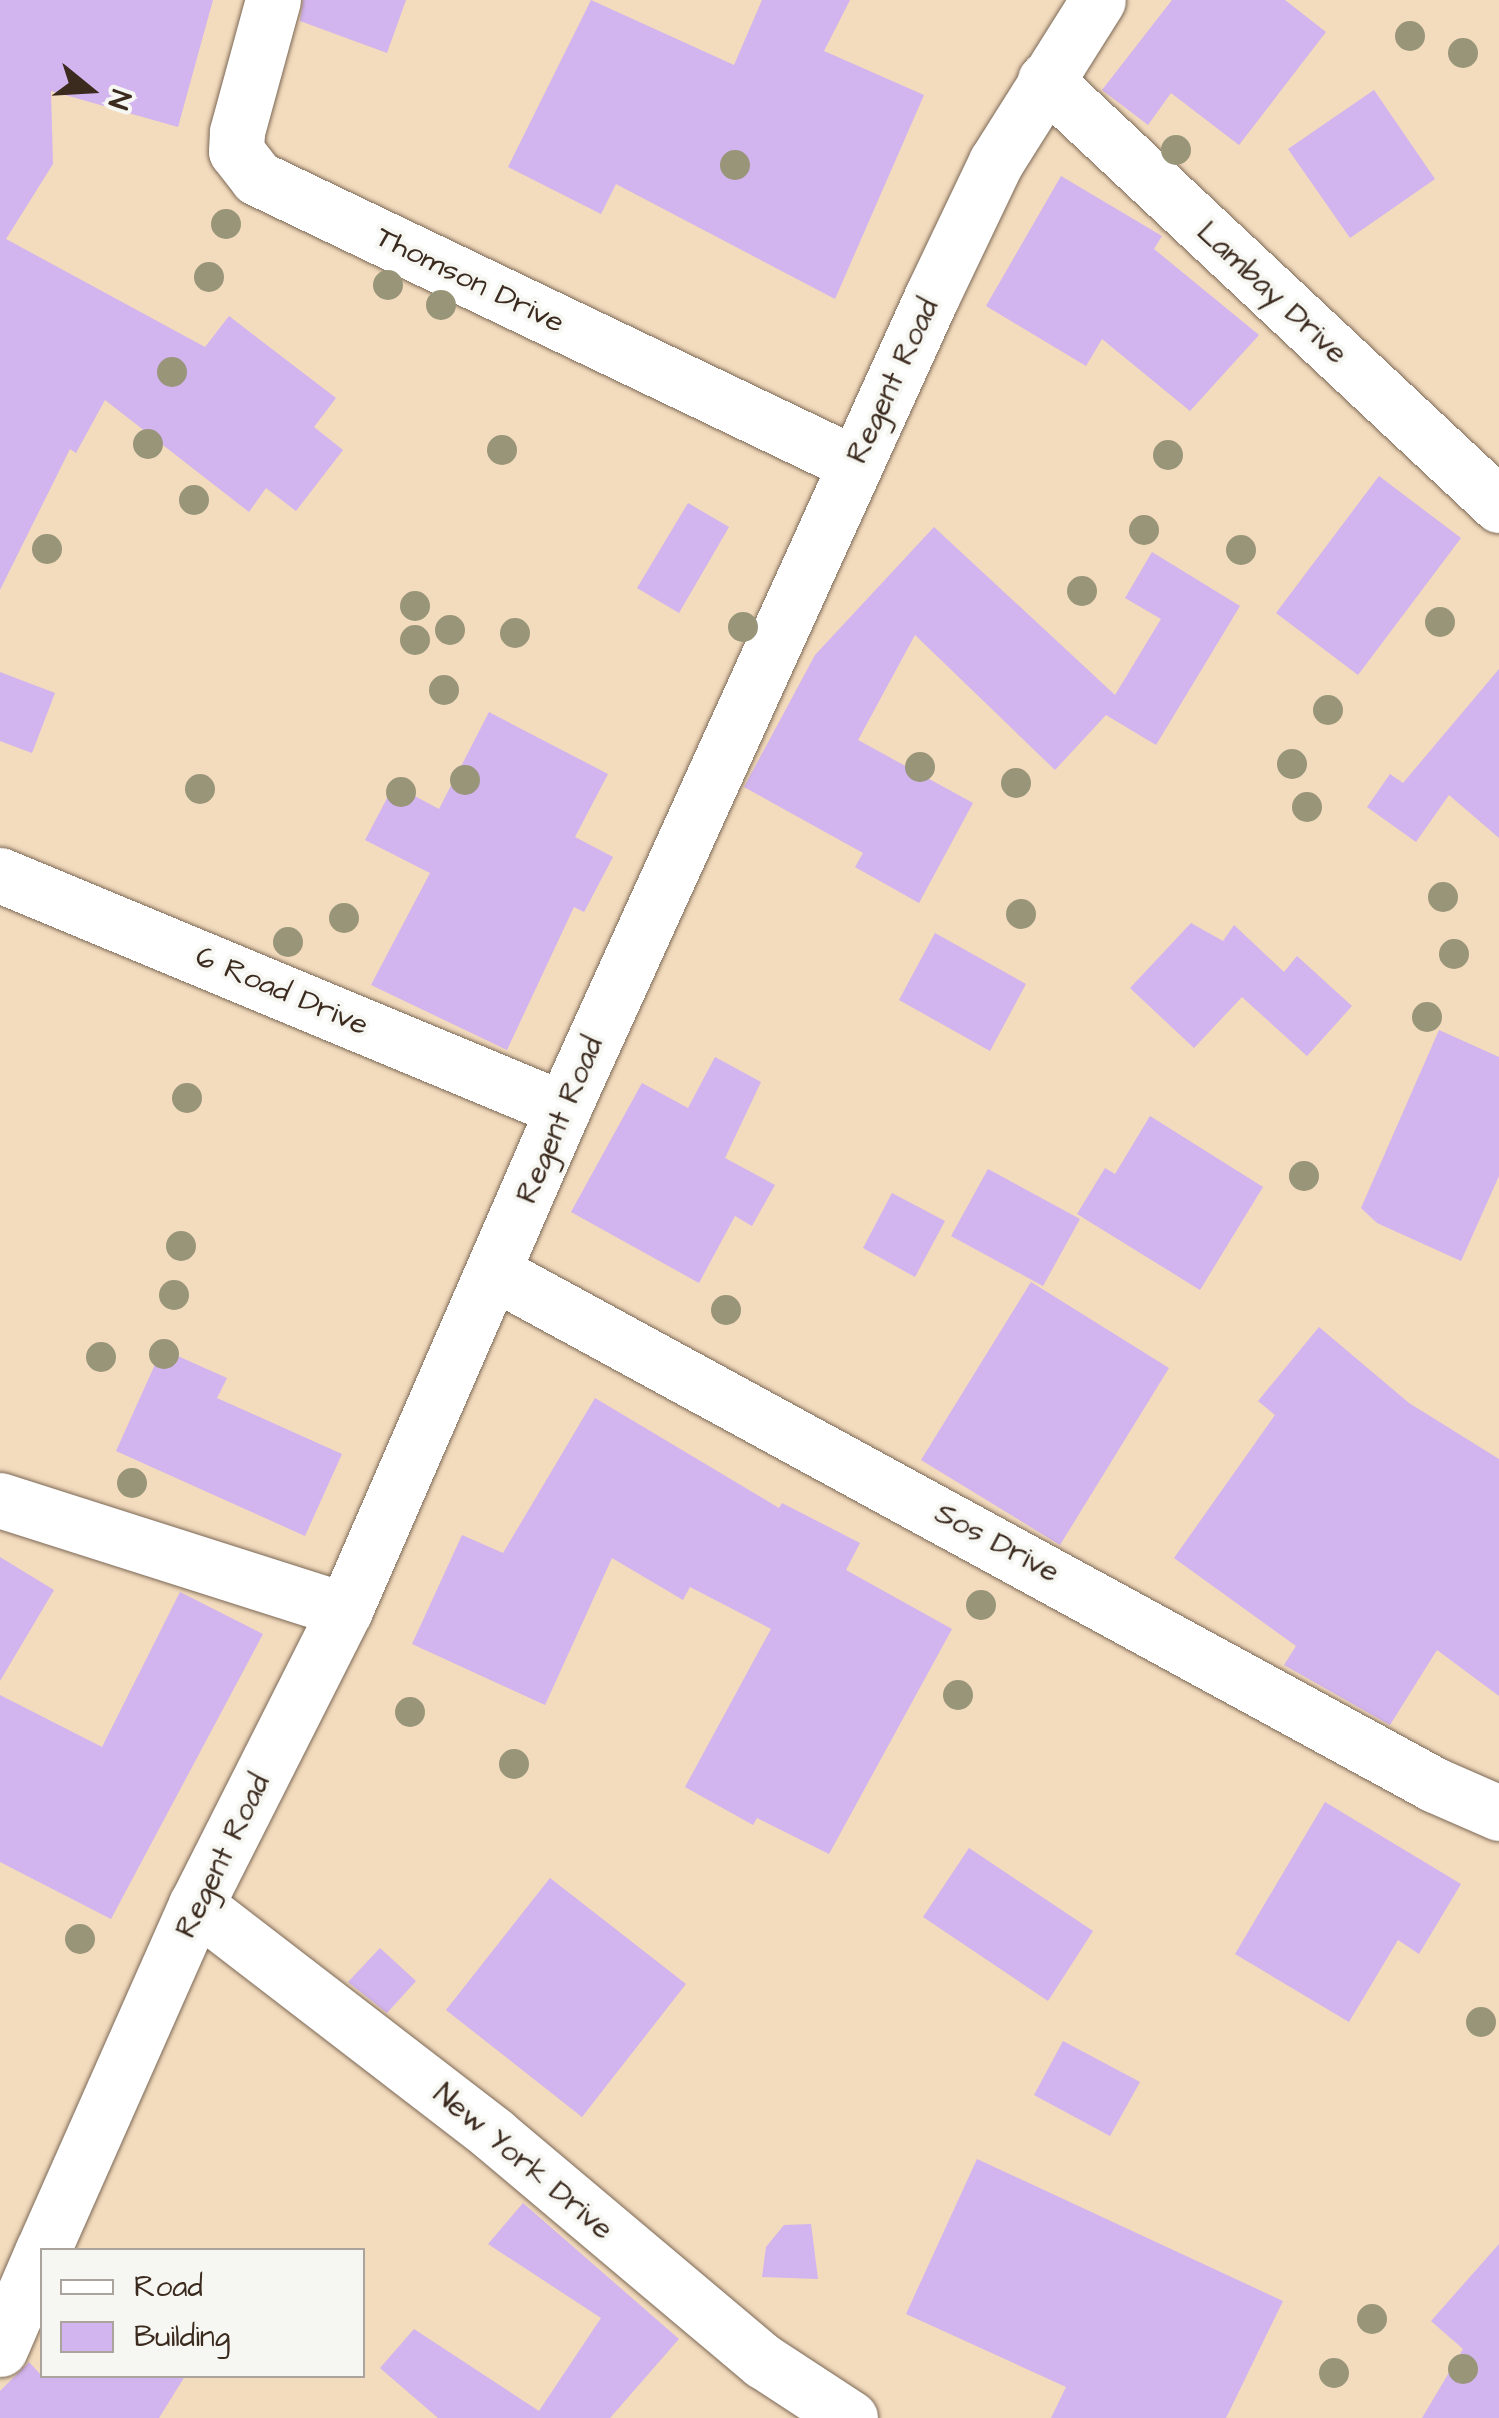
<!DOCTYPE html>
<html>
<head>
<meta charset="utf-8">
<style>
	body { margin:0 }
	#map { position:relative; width:1499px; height:2418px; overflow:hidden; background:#f3dbbd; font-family:"Architects Daughter",sans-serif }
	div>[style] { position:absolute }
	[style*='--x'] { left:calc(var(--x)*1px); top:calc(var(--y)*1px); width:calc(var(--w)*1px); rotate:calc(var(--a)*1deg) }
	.building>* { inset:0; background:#d2b4ee }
	.roads { filter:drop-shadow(0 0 2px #7b6856) drop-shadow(0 0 2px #7b6856) }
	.street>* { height:55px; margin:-27.5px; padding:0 27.5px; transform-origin:27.5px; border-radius:27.5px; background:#fff }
	.trees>* { width:30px; height:30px; margin:-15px; border-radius:50%; background:#989579 }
	span { translate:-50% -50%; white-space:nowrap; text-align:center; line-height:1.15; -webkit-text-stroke:8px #f6f6f2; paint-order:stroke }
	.street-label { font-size:30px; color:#3b2a1e }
	.legend { position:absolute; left:40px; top:2248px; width:325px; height:130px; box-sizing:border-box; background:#f6f6f2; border:2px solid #aba49d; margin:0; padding:12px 18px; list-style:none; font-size:30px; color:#3b2a1e }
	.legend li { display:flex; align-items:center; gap:20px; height:50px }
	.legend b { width:50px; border:2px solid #aba49d }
	.north { position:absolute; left:40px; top:40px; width:100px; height:100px; -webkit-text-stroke:8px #f6f6f2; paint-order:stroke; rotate:108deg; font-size:28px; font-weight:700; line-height:40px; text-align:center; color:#3b2a1e }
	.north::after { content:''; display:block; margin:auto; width:35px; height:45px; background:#3b2a1e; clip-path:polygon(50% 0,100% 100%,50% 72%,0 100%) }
</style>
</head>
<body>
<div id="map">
	<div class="building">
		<i style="clip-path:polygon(0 0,213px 0,178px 127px,51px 91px,53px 164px,6px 239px,205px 347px,229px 316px,336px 398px,314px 427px,343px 450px,296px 511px,266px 488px,249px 512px,105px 400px,76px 453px,70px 449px,0 590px)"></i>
		<i style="clip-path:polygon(303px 0,406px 0,387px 53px,300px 21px)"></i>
		<i style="clip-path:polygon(591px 0,734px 65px,762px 0,850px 0,824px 51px,924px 95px,835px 299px,616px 184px,601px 214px,508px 167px)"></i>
		<i style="clip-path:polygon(1172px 0,1285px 0,1326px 32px,1239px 145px,1171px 93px,1148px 125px,1102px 90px)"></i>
		<i style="clip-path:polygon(1374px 90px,1435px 179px,1350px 238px,1288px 149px)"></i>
		<i style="clip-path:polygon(1061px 176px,1162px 236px,1154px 249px,1259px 335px,1190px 411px,1102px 339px,1086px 366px,986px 306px)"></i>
		<i style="clip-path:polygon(1379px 476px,1461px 538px,1358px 675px,1276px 613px)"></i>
		<i style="clip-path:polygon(688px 503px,729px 527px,679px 613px,637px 588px)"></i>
		<i style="clip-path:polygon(934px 527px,1115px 695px,1161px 619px,1125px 598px,1152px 552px,1240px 606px,1156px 745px,1106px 715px,1055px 770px,915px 635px,858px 740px,973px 803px,919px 903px,855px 867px,863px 853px,744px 787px,815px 655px)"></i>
		<i style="clip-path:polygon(1499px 669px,1499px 838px,1449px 795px,1416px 842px,1367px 807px,1390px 774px,1403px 783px)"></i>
		<i style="clip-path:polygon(0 672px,55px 693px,32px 753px,0 741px)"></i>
		<i style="clip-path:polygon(489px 712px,608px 774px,575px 837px,613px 857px,584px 912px,574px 907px,507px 1050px,371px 985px,430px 873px,365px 840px,394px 785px,439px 809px)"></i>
		<i style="clip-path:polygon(1191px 923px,1223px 941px,1234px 925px,1284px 972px,1297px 956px,1352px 1006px,1307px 1056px,1242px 997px,1194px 1048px,1130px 988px)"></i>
		<i style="clip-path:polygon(935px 933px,1026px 984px,990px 1051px,899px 1000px)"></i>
		<i style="clip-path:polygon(1439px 1030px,1499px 1057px,1499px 1176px,1461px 1261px,1377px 1223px,1361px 1208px)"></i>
		<i style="clip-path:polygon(715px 1057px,761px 1082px,725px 1158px,775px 1185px,752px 1226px,735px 1216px,699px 1283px,571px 1212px,642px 1083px,688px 1108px)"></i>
		<i style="clip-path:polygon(1150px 1116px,1263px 1187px,1200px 1290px,1077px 1214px,1105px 1168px,1115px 1174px)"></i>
		<i style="clip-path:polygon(988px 1169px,1080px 1219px,1043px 1286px,951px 1236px)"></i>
		<i style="clip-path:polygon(892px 1193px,945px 1221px,915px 1277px,863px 1248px)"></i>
		<i style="clip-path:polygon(1031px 1282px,1169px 1368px,1060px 1545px,921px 1460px)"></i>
		<i style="clip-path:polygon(1319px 1327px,1409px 1403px,1499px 1459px,1499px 1696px,1437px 1650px,1390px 1725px,1284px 1665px,1296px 1646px,1174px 1558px,1275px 1415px,1258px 1401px)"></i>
		<i style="clip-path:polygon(162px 1349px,227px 1378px,217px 1398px,342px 1454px,305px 1536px,116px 1451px)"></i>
		<i style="clip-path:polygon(595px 1398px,779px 1508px,782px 1503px,860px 1543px,846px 1570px,952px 1629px,829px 1854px,757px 1818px,753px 1825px,685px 1787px,771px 1629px,690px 1587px,683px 1600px,612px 1558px,545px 1705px,412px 1644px,462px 1535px,503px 1553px)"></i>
		<i style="clip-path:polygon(0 1557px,54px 1590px,0 1681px)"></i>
		<i style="clip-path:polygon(180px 1592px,263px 1634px,111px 1919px,0 1862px,0 1695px,102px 1747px)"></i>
		<i style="clip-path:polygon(1325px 1802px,1461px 1884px,1419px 1954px,1398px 1940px,1349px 2022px,1235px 1954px)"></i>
		<i style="clip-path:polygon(969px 1848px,1093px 1931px,1048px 2001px,923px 1917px)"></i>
		<i style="clip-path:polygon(550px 1878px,686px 1984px,582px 2117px,446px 2010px)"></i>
		<i style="clip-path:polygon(380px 1948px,416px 1981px,387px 2013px,348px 1982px)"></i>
		<i style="clip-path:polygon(1063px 2041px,1140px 2082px,1110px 2136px,1034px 2095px)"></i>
		<i style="clip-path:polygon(977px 2159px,1283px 2301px,1226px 2418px,1051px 2418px,1066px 2387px,906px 2314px)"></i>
		<i style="clip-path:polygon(523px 2203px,679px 2339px,610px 2418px,438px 2418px,380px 2368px,414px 2329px,539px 2411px,601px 2318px,488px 2244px)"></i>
		<i style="clip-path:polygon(811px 2224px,818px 2279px,762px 2277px,766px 2247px,784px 2225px)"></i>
		<i style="clip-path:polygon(1499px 2244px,1499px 2418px,1422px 2418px,1463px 2349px,1431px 2321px)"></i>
		<i style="clip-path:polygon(29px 2362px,42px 2376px,185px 2376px,159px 2418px,0 2418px,0 2391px)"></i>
	</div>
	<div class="roads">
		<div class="street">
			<i style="--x:273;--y:0;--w:137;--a:105.3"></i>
			<i style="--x:237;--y:132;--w:19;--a:93"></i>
			<i style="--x:236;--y:151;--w:34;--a:52"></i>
			<i style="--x:257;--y:178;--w:663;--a:25.56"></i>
			<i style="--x:1045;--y:80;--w:622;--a:43.11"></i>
			<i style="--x:0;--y:875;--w:610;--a:22.57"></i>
			<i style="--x:495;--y:1273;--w:1070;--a:28.58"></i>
			<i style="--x:1435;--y:1785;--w:70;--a:23.6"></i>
			<i style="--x:0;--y:1500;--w:362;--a:17.7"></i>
			<i style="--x:196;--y:1905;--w:375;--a:37.6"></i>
			<i style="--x:493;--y:2134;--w:353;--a:40.1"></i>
			<i style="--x:763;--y:2361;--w:104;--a:33.2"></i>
			<i style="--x:43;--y:2250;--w:377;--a:-66.1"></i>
			<i style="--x:196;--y:1905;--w:330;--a:-63.2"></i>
			<i style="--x:345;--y:1610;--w:546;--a:-66.48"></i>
			<i style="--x:563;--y:1109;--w:893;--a:-65.59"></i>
			<i style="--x:932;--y:296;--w:148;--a:-64.5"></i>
			<i style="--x:996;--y:162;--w:191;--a:-57.8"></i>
			<i style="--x:0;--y:2349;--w:106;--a:-66.6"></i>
		</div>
	</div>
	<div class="trees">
		<i style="left:1410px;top:36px"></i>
		<i style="left:1463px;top:53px"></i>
		<i style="left:1176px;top:150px"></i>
		<i style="left:735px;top:165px"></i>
		<i style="left:226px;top:224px"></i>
		<i style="left:209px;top:277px"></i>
		<i style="left:388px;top:285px"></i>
		<i style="left:441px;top:305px"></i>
		<i style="left:172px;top:372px"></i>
		<i style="left:148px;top:444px"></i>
		<i style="left:502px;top:450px"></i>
		<i style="left:1168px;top:455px"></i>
		<i style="left:194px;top:500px"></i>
		<i style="left:1144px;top:530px"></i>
		<i style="left:47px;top:549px"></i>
		<i style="left:1241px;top:550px"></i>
		<i style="left:1082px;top:591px"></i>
		<i style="left:415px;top:606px"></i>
		<i style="left:1440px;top:622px"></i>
		<i style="left:743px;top:627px"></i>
		<i style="left:450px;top:630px"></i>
		<i style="left:515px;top:633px"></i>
		<i style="left:415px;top:640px"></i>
		<i style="left:444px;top:690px"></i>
		<i style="left:1328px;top:710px"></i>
		<i style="left:1292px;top:764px"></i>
		<i style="left:920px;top:767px"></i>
		<i style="left:465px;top:780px"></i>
		<i style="left:1016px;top:783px"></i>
		<i style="left:200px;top:789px"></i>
		<i style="left:401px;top:792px"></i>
		<i style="left:1307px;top:807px"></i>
		<i style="left:1443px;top:897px"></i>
		<i style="left:1021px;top:914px"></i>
		<i style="left:344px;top:918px"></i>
		<i style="left:288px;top:942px"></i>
		<i style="left:1454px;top:954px"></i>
		<i style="left:1427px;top:1017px"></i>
		<i style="left:187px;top:1098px"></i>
		<i style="left:1304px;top:1176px"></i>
		<i style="left:181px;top:1246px"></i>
		<i style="left:174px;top:1295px"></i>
		<i style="left:726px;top:1310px"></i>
		<i style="left:164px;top:1354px"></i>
		<i style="left:101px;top:1357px"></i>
		<i style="left:132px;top:1483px"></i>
		<i style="left:981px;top:1605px"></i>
		<i style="left:958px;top:1695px"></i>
		<i style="left:410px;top:1712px"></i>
		<i style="left:514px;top:1764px"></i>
		<i style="left:80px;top:1939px"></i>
		<i style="left:1481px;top:2022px"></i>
		<i style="left:1372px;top:2319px"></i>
		<i style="left:1463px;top:2369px"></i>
		<i style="left:1334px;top:2373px"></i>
	</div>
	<div class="street-label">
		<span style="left:470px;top:280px;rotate:26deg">Thomson Drive</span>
		<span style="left:1272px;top:293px;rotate:43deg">Lambay Drive</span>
		<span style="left:893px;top:381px;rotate:-65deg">Regent Road</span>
		<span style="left:282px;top:991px;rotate:23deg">6 Road Drive</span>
		<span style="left:560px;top:1120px;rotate:-67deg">Regent Road</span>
		<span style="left:997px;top:1543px;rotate:28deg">Sos Drive</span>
		<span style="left:223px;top:1856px;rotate:-64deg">Regent Road</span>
		<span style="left:523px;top:2162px;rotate:40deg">New York Drive</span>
	</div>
	<ul class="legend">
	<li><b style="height:12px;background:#fff"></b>Road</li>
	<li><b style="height:28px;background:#d2b4ee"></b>Building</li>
	</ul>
	<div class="north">N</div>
</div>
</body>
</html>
